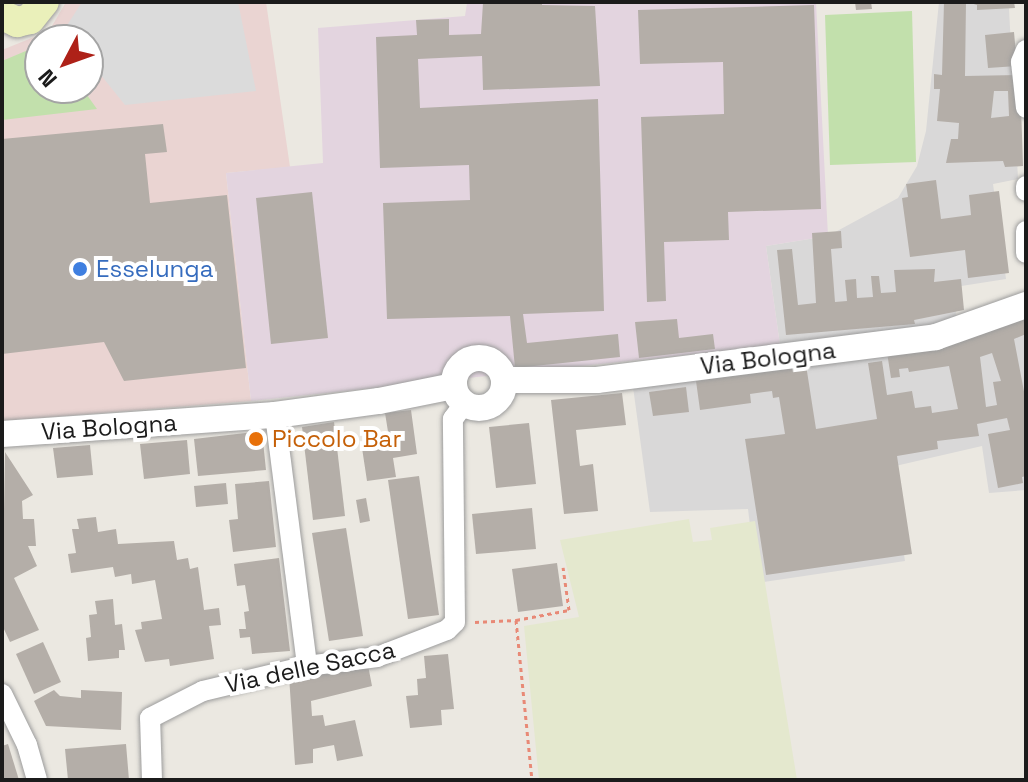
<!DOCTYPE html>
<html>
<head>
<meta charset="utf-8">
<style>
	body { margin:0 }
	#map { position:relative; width:1028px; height:782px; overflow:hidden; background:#ebe8e1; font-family:"Space Grotesk",sans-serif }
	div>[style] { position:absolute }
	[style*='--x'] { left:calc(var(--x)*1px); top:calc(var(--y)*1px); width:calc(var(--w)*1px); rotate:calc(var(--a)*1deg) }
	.residential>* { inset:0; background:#d9d8d8 }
	.commercial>* { inset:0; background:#ead4d2 }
	.industrial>* { inset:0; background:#e3d4df }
	.farmland>* { inset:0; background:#e4e8ce }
	.grass>* { inset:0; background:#c2e0ac }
	.parking>* { inset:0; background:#dbdbdb }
	.building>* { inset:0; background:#b4aea8 }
	.path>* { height:3px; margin-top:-1.5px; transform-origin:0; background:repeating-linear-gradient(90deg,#e88976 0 4px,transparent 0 8px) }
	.roads { filter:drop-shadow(0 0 2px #9c9c9c) drop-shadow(0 0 2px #9c9c9c) }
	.minor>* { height:20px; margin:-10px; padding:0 10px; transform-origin:10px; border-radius:10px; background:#fff }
	.tertiary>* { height:26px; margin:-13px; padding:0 13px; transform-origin:13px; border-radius:13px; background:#fff }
	.tertiary>.ring { margin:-13px; padding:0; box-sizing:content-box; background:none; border:26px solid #fff; border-radius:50% }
	.secondary>* { height:30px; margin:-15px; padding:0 15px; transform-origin:15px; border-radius:15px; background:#eaf0ba }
	.dots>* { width:22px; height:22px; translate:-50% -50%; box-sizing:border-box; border:4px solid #fff; border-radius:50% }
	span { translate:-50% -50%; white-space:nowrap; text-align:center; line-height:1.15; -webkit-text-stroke:8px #fff; paint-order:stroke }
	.shop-label { font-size:24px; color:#366cbe }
	.left { translate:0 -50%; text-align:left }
	.street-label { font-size:24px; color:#1b1b1b }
	.food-label { font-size:24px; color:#c56008 }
	.frame { position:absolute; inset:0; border:4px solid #1b1b1b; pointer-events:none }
	.north { position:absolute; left:24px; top:24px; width:80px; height:80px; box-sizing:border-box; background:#fff; border:2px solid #a4a4a4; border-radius:50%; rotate:229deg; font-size:22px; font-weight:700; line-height:32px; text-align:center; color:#1b1b1b }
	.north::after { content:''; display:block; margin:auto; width:28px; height:36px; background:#ae2118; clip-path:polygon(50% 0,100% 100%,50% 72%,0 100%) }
</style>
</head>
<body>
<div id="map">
	<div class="residential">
		<i style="clip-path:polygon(939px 2px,1012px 2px,1009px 9px,1018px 179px,993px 184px,1006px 279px,955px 287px,956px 321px,780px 345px,766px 246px,828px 236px,898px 198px,917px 166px,926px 131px)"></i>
		<i style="clip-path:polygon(1026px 300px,1026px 490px,989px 493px,982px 446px,891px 467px,905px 561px,757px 583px,748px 509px,650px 512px,633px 387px,950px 328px)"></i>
	</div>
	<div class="commercial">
		<i style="clip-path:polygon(evenodd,66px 2px,266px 2px,290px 167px,226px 173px,251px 401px,2px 421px,2px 50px,49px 31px,66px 2px,40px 40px,88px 40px,88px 88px,40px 88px,40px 40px)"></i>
	</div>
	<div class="industrial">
		<i style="clip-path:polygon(816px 2px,828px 236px,766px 246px,780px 345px,251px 401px,226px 173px,323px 163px,318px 28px,465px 16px,467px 3px)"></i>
	</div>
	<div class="farmland">
		<i style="clip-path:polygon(689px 519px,693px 542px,712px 540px,710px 528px,755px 521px,797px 780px,539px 780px,524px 626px,579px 617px,560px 540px)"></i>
	</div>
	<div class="grass">
		<i style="clip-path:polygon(912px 11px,916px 162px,830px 165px,825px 15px)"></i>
		<i style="clip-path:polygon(40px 45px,40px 88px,82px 88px,97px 109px,2px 120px,2px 61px)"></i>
	</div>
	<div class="parking">
		<i style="clip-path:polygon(82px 2px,238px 2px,256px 91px,125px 105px,88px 59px,88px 40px,72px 40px,64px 30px)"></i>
	</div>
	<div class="building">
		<i style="clip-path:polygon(542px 2px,542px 5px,595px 6px,600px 86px,483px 90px,482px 56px,418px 59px,420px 108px,598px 99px,604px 311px,523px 314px,527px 343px,618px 334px,620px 357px,515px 368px,510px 316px,387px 319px,383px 203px,470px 200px,469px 165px,380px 168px,376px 37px,417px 35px,416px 20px,449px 19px,449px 35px,481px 34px,483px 3px)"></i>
		<i style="clip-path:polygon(855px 2px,871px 2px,872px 9px,856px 10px)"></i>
		<i style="clip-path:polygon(evenodd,944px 2px,966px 2px,965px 76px,1020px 75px,1023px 166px,1005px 167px,1003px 161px,946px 163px,951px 139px,958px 139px,959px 123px,937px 121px,940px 89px,934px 89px,934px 74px,942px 75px,944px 2px,994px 91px,1008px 91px,1009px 116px,991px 118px,994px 91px)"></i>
		<i style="clip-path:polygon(967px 2px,1014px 2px,1015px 8px,977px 10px,977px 5px)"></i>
		<i style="clip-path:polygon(814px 5px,821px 209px,728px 212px,729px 240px,664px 242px,666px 301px,647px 302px,641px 117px,724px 114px,723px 62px,640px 64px,638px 10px)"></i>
		<i style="clip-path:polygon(1014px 32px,1017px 66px,988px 68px,985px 35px)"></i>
		<i style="clip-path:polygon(163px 124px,167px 152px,145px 154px,150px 203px,227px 195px,246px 368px,124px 381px,104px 342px,2px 354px,2px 139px)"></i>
		<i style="clip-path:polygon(936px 180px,941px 219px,971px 215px,969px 195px,999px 191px,1009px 273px,968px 278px,965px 250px,910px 257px,902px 198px,908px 197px,906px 184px)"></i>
		<i style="clip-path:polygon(312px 192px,328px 338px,271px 344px,256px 198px)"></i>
		<i style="clip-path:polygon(841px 231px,842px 248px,831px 249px,835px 302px,847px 301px,845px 280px,856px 279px,857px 298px,873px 297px,871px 276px,879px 276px,881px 293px,896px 292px,894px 270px,935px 269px,934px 282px,961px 279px,964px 310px,914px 320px,915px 324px,786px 335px,777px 250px,792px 249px,798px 305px,816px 303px,812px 233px)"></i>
		<i style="clip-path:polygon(evenodd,1026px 310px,1026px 334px,1014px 339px,1026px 402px,1026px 476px,1022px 477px,1023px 483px,998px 488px,988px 434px,1010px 430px,1007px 418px,977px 424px,979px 436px,937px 441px,938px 449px,897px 456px,912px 554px,766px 575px,745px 439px,785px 434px,779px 397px,773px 398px,772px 391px,750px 394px,751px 403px,700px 410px,696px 381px,806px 365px,816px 429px,877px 419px,868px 363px,882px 361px,887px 395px,912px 391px,915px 408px,931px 406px,932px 413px,958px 409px,949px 366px,909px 372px,908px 368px,899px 369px,900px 377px,891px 378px,886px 346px,1026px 310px,992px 353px,1001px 381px,993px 382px,997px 405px,986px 407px,980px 357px,992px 353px)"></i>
		<i style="clip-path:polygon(677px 319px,679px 338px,713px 334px,715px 349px,639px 358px,635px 322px)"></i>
		<i style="clip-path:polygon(686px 387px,689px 412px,653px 416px,649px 392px)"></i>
		<i style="clip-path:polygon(622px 393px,626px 425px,576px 430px,580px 466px,593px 464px,598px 511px,564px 514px,551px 400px)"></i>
		<i style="clip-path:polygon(411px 410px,417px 454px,393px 458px,396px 477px,367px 481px,362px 448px,390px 444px,385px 413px)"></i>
		<i style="clip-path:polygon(334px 422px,345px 516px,313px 520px,302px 427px)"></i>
		<i style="clip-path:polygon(529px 423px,536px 484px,496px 488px,489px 427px)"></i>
		<i style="clip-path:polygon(262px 431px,266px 470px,198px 476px,194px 439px)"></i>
		<i style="clip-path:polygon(187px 440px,190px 474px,144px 479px,140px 444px)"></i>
		<i style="clip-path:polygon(90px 445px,93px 475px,57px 478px,53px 448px)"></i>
		<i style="clip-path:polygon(5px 452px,33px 495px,22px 501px,23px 519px,34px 519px,36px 546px,28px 546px,37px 566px,14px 578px,39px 630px,10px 642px,2px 625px)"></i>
		<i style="clip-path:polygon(419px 476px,439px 615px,408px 619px,388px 480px)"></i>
		<i style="clip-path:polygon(269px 481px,276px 547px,233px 552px,229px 520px,238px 519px,235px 484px)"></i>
		<i style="clip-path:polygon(226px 483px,228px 504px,196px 507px,194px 486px)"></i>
		<i style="clip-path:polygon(366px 498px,370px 521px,360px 523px,356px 500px)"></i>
		<i style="clip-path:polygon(532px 508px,536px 549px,476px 554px,472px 514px)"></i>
		<i style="clip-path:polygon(96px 517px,98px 532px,116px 529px,118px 544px,174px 541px,177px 560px,188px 558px,190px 569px,198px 567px,204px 610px,219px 608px,221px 625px,209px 626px,214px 659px,170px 666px,169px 659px,145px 662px,135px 630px,142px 629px,141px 622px,162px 619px,155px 580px,132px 584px,131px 574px,115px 577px,113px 567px,71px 573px,68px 554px,76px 553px,72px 529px,79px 529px,77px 519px)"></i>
		<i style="clip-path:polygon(346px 528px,363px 636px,329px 641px,312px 533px)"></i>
		<i style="clip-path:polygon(279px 558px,290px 651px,252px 654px,250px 637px,240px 638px,239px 629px,246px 629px,244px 612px,249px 611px,245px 585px,237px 586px,234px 564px)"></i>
		<i style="clip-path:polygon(557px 563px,563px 606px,518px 612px,512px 569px)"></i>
		<i style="clip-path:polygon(113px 599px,115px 625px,122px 624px,125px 650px,119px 650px,119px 658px,88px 661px,86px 638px,91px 637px,89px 615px,97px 614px,95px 601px)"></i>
		<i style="clip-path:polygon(43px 642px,61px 682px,34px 694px,16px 654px)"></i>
		<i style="clip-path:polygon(448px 654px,454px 709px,441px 710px,442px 725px,410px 728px,406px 696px,418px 695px,417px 679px,426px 678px,424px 656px)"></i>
		<i style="clip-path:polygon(367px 660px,372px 686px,311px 701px,312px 716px,323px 715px,325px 726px,355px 720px,363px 756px,337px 761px,334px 745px,313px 749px,313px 763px,295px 765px,289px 676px)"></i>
		<i style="clip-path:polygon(54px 690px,60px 696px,81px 698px,81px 690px,122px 692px,121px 730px,46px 726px,34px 701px)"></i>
		<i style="clip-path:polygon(8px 744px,19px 780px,2px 780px,2px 746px)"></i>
		<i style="clip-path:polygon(126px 744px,129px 780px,68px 780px,65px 749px)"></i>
	</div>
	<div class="path">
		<i style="--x:516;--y:620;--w:161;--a:84.3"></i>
		<i style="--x:475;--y:622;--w:41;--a:-2.8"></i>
		<i style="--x:516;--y:620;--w:54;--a:-10.7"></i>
		<i style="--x:569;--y:610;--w:43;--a:-97.9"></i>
	</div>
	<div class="roads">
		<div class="minor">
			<i style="--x:1026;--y:50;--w:13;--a:113"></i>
			<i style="--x:1021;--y:62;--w:46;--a:83.8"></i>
			<i style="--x:1026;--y:186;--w:5;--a:90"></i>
			<i style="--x:1026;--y:231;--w:22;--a:90"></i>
			<i style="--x:275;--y:415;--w:253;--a:82.7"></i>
			<i style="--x:2;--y:694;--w:57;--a:63.9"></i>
			<i style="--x:27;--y:745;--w:36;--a:74"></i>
			<i style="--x:152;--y:780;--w:62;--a:-91.8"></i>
			<i style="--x:150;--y:718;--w:59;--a:-27"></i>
			<i style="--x:203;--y:691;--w:107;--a:-13.5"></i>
			<i style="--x:307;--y:666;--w:71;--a:-7.3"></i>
			<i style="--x:377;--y:657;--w:75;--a:-21.1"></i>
			<i style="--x:447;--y:630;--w:11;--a:-45"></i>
			<i style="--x:455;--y:622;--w:203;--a:-90.6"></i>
			<i style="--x:453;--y:419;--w:19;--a:-54"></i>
		</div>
		<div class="tertiary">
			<i class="ring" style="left:454px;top:358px;width:24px;height:24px"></i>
			<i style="--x:504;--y:380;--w:93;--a:0"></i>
			<i style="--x:597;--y:380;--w:342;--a:-7.2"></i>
			<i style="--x:936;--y:337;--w:96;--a:-19.6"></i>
			<i style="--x:2;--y:434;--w:274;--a:-4"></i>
			<i style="--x:275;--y:415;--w:105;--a:-7.7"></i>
			<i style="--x:379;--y:401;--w:76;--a:-11.3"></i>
		</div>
		<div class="secondary">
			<i style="--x:2;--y:15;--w:17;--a:25"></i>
			<i style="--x:17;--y:22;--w:13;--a:-13"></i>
			<i style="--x:30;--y:19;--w:22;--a:-51"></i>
		</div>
	</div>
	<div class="dots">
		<i style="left:80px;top:269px;background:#3f7fe0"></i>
		<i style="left:256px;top:439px;background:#e8710a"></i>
	</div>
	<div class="shop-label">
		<span class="left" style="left:96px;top:269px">Esselunga</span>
	</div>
	<div class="street-label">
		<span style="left:768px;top:358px;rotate:-7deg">Via Bologna</span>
		<span style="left:109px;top:427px;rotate:-4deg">Via Bologna</span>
		<span style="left:310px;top:667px;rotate:-12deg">Via delle Sacca</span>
	</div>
	<div class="food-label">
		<span class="left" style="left:272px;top:439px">Piccolo Bar</span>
	</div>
	<div class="frame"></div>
	<div class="north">N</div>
</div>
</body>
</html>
